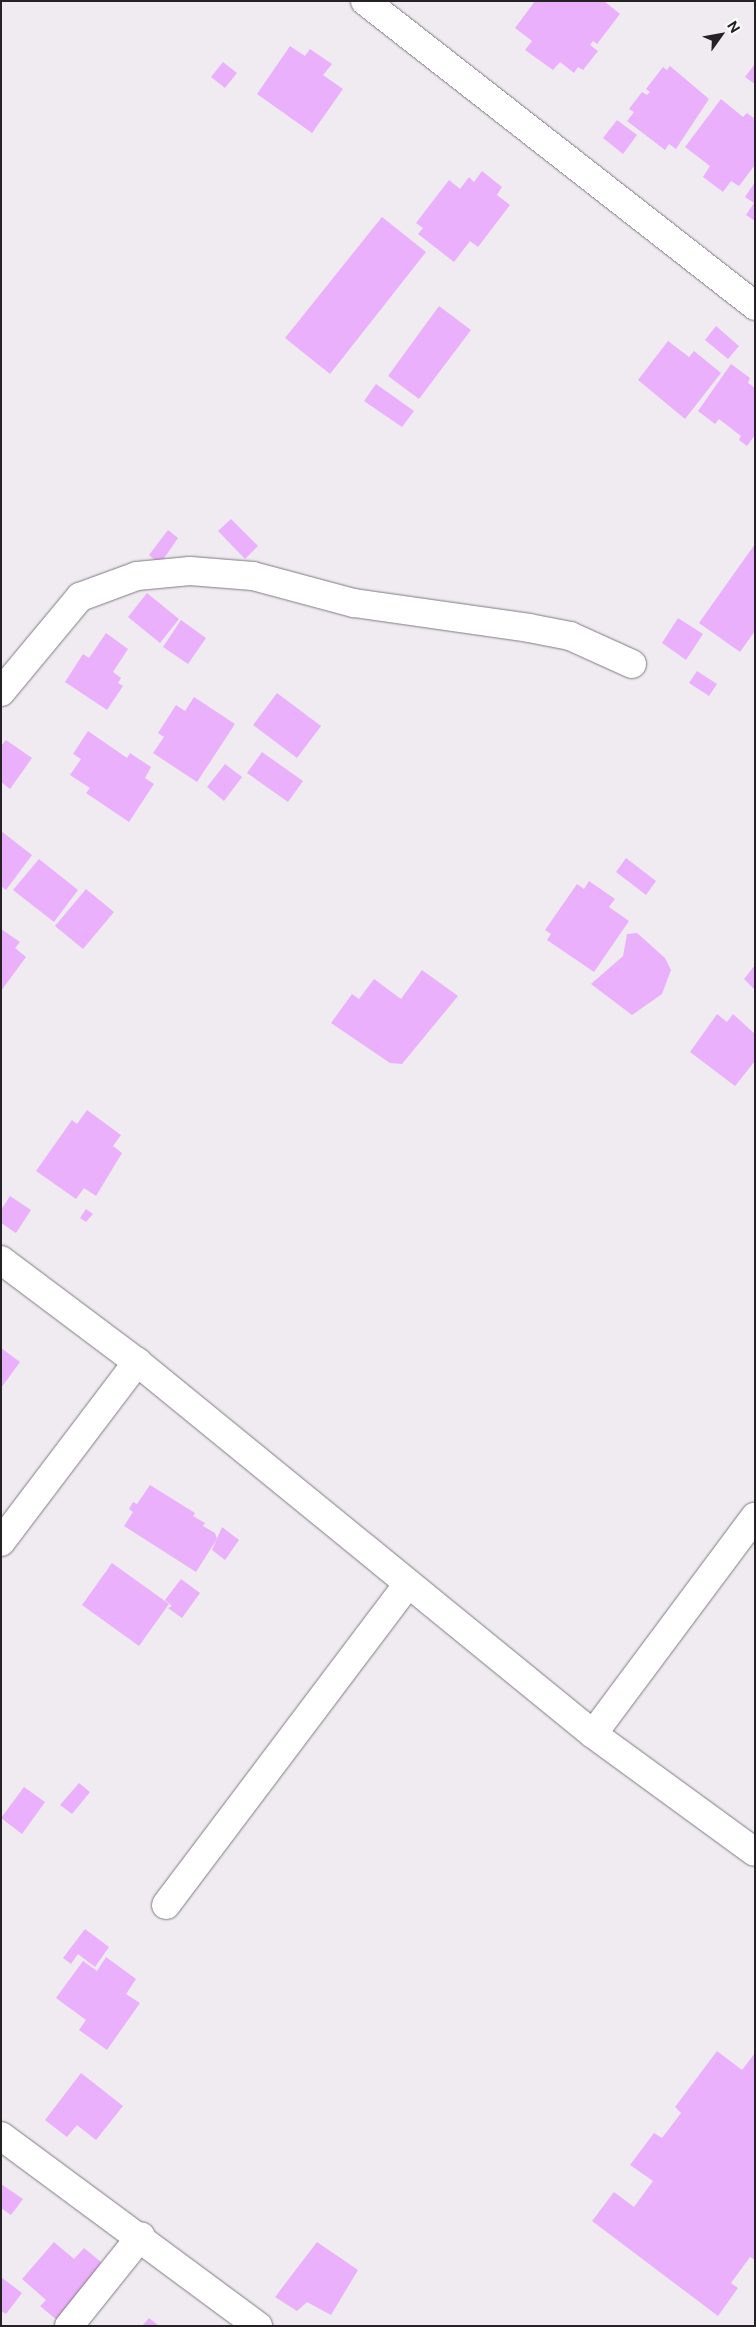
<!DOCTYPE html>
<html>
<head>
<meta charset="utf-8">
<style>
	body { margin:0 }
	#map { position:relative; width:756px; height:2327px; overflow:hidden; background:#f0ebf1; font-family:"Public Sans",sans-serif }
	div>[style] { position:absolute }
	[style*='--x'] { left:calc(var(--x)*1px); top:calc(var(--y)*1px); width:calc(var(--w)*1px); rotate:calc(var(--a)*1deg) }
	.building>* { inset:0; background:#eab0fb }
	.roads { filter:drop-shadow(0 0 1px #7f7a80) drop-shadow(0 0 1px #7f7a80) }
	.minor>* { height:28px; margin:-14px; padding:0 14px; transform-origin:14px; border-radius:14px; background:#fff }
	span { translate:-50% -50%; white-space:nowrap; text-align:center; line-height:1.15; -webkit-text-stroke:4px #fff; paint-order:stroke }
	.frame { position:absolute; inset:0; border:2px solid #242224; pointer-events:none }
	.north { position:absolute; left:696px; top:10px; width:50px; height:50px; -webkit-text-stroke:4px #fff; paint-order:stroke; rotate:58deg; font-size:14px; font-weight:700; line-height:20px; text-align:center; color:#242224 }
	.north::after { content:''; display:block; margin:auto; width:18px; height:22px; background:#242224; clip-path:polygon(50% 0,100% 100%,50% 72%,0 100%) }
</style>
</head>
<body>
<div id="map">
	<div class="building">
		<i style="clip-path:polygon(535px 1px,604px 1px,620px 14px,597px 44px,593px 41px,590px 45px,598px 51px,583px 70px,578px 67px,574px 73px,560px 62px,553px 70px,525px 50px,532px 41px,515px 28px)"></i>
		<i style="clip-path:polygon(290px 46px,305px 56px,310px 49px,332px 64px,323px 75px,343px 89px,312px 133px,257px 94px)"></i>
		<i style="clip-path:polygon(223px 62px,237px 73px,225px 88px,211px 77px)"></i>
		<i style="clip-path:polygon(755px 64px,755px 84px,745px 77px)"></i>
		<i style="clip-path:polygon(670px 66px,709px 99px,676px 149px,669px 144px,665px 150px,627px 121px,634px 112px,629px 109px,642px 92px,647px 95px,650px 92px,646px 89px,663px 67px,667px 70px)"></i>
		<i style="clip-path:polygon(721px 99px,743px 117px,747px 113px,755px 119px,755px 165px,739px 186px,731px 181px,723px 192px,703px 177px,710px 166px,685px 147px)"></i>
		<i style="clip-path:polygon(617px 120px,637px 135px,623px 154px,603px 138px)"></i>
		<i style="clip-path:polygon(482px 171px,502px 187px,497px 195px,510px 205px,478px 247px,470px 241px,454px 262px,418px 234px,423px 228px,416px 223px,449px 180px,460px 189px,469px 177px,474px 182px)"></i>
		<i style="clip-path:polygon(755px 182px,755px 221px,746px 215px,754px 203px,745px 197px)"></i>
		<i style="clip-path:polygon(382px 217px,426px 252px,330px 374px,285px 338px)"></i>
		<i style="clip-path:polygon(439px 306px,471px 330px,419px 399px,388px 376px)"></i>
		<i style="clip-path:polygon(716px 326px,739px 346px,728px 359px,705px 340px)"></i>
		<i style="clip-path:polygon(668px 341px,689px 357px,694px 351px,721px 373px,685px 419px,638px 380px)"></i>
		<i style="clip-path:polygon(731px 364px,750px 378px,748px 383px,755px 388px,755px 435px,747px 446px,739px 440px,741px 436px,719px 419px,715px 424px,698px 411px)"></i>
		<i style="clip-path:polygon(376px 384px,414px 411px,402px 427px,364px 401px)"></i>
		<i style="clip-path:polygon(231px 519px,258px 546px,245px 559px,218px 531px)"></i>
		<i style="clip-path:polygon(168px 530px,178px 538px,160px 564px,149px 555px)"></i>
		<i style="clip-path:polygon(755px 544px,755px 631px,740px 652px,699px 623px)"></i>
		<i style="clip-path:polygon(147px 593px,179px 619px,160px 643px,128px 617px)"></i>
		<i style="clip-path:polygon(678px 618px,703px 634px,686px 660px,662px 643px)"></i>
		<i style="clip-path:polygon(181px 620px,206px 638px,188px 664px,163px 647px)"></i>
		<i style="clip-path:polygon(106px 633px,128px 649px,113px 672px,121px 678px,118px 683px,123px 686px,107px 710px,65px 682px,83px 654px,89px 658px)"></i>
		<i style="clip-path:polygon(697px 671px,717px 684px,709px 696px,689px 683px)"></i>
		<i style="clip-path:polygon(277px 693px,321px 726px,297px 758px,253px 725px)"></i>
		<i style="clip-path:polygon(194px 697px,235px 724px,197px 782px,153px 753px,164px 737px,158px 733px,176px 705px,185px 711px)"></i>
		<i style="clip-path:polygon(88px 731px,127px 758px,130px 753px,151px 767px,145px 778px,154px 784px,129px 822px,86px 793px,90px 788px,70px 775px,81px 759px,73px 754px)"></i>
		<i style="clip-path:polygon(6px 740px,32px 758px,10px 789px,1px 782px,1px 746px)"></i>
		<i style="clip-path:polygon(262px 752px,303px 781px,288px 802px,247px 773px)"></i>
		<i style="clip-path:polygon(225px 764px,242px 777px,224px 801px,207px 787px)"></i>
		<i style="clip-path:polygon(1px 831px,32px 855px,6px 890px,1px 886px)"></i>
		<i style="clip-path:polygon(626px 858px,656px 881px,646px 895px,616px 872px)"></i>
		<i style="clip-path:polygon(39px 859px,78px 890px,54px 922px,13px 890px)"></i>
		<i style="clip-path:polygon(589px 881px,615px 899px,609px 907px,629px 921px,594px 972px,547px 940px,551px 934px,545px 930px,577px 884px,584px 889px)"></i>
		<i style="clip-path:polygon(86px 889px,114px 912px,83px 949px,55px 926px)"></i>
		<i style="clip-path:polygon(1px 929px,20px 942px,15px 948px,26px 957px,1px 991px)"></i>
		<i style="clip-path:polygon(637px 933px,665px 958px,671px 970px,662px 994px,632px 1015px,591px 984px,623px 956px,627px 934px)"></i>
		<i style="clip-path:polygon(755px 965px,755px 990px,744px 979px)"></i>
		<i style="clip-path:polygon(422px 970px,458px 996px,402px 1064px,390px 1063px,331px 1023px,352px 994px,359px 999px,374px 979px,401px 999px)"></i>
		<i style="clip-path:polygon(717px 1014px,727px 1022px,733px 1014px,755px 1034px,755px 1061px,735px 1086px,690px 1052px)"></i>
		<i style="clip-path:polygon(87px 1110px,121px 1135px,113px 1146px,122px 1153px,96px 1196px,84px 1188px,76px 1199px,36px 1171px,72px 1120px,77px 1124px)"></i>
		<i style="clip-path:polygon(10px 1196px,31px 1210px,16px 1233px,1px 1223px,1px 1210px)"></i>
		<i style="clip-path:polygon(86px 1209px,93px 1214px,86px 1222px,80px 1218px)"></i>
		<i style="clip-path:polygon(1px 1348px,20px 1362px,1px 1388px)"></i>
		<i style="clip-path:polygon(150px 1485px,195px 1513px,193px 1516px,205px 1523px,203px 1526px,215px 1533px,217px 1539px,196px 1572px,124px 1526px,133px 1512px,129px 1509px,133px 1502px,137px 1504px)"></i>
		<i style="clip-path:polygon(222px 1527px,239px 1540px,225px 1560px,212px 1550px)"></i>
		<i style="clip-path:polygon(112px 1563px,169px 1604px,139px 1646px,82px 1605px)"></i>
		<i style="clip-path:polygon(181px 1579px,200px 1593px,182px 1618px,168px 1608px,172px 1606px,165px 1600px)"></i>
		<i style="clip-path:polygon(79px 1783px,90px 1792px,72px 1814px,60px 1805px)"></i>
		<i style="clip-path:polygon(24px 1787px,45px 1802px,22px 1834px,1px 1818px)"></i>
		<i style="clip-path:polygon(85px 1929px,109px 1947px,95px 1967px,78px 1954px,71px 1964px,63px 1958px)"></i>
		<i style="clip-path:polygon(106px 1957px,136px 1979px,126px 1994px,140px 2003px,107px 2050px,79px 2030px,86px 2020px,56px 1998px,83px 1961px,97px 1971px)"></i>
		<i style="clip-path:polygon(717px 2051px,742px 2070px,755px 2053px,755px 2260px,750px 2257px,731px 2283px,738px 2288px,718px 2316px,592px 2221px,614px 2192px,634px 2207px,653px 2181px,630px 2165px,654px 2133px,662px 2138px,681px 2113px,675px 2107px)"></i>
		<i style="clip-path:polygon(81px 2073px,123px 2106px,96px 2140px,77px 2125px,67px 2137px,45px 2120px)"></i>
		<i style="clip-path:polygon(1px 2184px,23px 2199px,11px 2215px,1px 2208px)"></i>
		<i style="clip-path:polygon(54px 2242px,74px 2259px,84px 2248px,106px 2266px,58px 2321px,40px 2306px,46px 2300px,22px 2279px)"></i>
		<i style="clip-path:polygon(317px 2242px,358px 2270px,331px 2315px,307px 2302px,297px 2311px,275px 2297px)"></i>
		<i style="clip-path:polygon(1px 2277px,22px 2293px,6px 2314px,1px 2311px)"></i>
		<i style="clip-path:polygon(149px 2318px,159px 2326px,142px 2326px)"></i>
	</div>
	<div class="roads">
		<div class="minor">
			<i style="--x:365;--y:1;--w:495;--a:38"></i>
			<i style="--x:1;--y:692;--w:124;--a:-50.3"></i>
			<i style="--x:80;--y:597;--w:61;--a:-20.2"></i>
			<i style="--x:137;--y:576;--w:53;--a:-5.4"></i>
			<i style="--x:190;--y:571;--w:63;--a:4.5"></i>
			<i style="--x:253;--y:576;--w:105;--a:15"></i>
			<i style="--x:354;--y:603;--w:177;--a:8.1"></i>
			<i style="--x:529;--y:628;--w:42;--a:11"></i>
			<i style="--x:570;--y:636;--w:68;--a:24.3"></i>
			<i style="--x:1;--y:1260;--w:170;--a:36.9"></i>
			<i style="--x:137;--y:1362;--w:588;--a:39.21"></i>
			<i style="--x:593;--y:1734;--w:200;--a:36.1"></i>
			<i style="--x:1;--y:1542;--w:226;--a:-52.9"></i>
			<i style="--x:593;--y:1734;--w:271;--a:-53.3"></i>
			<i style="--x:166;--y:1905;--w:402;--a:-53"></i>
			<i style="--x:1;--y:2136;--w:320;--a:36.5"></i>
			<i style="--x:69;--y:2326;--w:115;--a:-51.3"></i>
		</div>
	</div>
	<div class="frame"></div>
	<div class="north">N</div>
</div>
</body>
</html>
